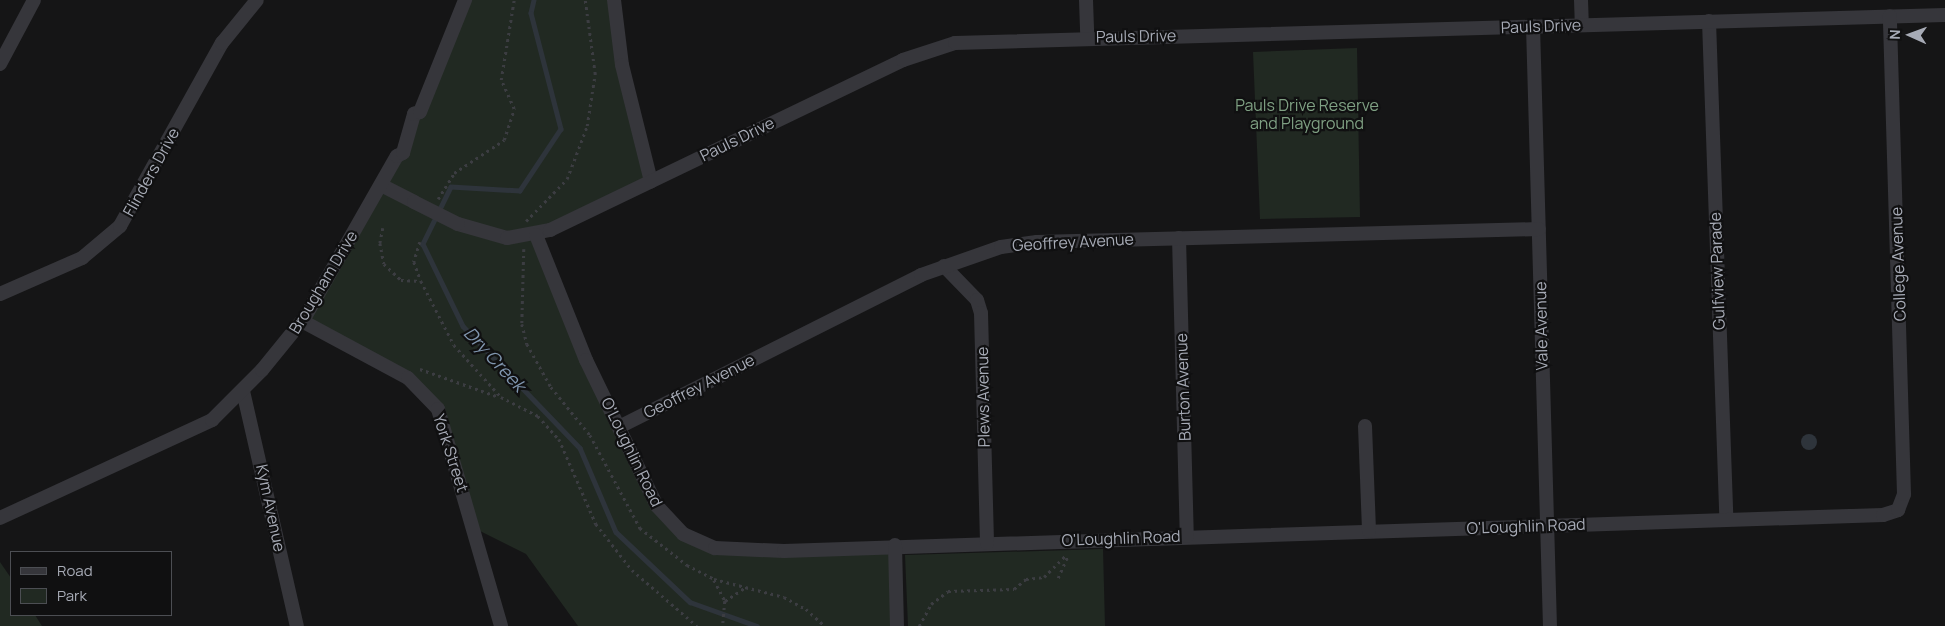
<!DOCTYPE html>
<html>
<head>
<meta charset="utf-8">
<style>
	body { margin:0 }
	#map { position:relative; width:1945px; height:626px; overflow:hidden; background:#151516; font-family:Manrope,sans-serif }
	div>[style] { position:absolute }
	[style*='--x'] { left:calc(var(--x)*1px); top:calc(var(--y)*1px); width:calc(var(--w)*1px); rotate:calc(var(--a)*1deg) }
	.green>* { inset:0; background:#212922 }
	.water>* { inset:0; background:#2e343b }
	.round { border-radius:50% }
	.stream>* { height:4.5px; margin:-2.25px; padding:0 2.25px; transform-origin:2.25px; border-radius:2.25px; background:#2e343b }
	.path>* { height:2.5px; margin-top:-1.25px; transform-origin:0; background:repeating-linear-gradient(90deg,#3c3d42 0 2.5px,transparent 0 6.5px) }
	.street>* { height:14px; margin:-7px; padding:0 7px; transform-origin:7px; border-radius:7px; background:#36363b }
	.street-bridge>* { height:14px; margin:-7px; padding:0 7px; transform-origin:7px; border-radius:7px; background:#36363b }
	span { translate:-50% -50%; white-space:nowrap; text-align:center; line-height:1.15; -webkit-text-stroke:4.5px #101011; paint-order:stroke }
	.street-label { font-size:16px; color:#a7abb6 }
	.park-label { font-size:16px; color:#7fa083 }
	.water-label { font-size:18px; color:#8096af; font-style:italic }
	.legend { position:absolute; left:10px; top:551px; width:162px; height:65px; box-sizing:border-box; background:#101011; border:1px solid #4c4e53; margin:0; padding:6px 9px; list-style:none; font-size:15px; color:#a7abb6 }
	.legend li { display:flex; align-items:center; gap:10px; height:25px }
	.legend b { width:25px; border:1px solid #4c4e53 }
	.north { position:absolute; left:1885px; top:10px; width:50px; height:50px; -webkit-text-stroke:4px #101011; paint-order:stroke; rotate:272deg; font-size:14px; font-weight:700; line-height:20px; text-align:center; color:#a7abb6 }
	.north::after { content:''; display:block; margin:auto; width:18px; height:22px; background:#a7abb6; clip-path:polygon(50% 0,100% 100%,50% 72%,0 100%) }
</style>
</head>
<body>
<div id="map">
	<div class="green">
		<i style="clip-path:polygon(463px 0,615px 0,651px 181px,531px 236px,661px 512px,715px 548px,895px 545px,897px 626px,578px 626px,526px 554px,474px 528px,445px 424px,422px 388px,302px 321px,397px 156px)"></i>
		<i style="clip-path:polygon(1357px 48px,1360px 217px,1260px 219px,1253px 52px)"></i>
		<i style="clip-path:polygon(1103px 549px,1105px 626px,908px 626px,905px 555px)"></i>
		<i style="clip-path:polygon(0 562px,11px 578px,11px 615px,35px 615px,42px 626px,0 626px)"></i>
	</div>
	<div class="water">
		<i class="round" style="left:1801px;top:434px;width:16px;height:16px"></i>
	</div>
	<div class="stream">
		<i style="--x:534;--y:0;--w:13;--a:103"></i>
		<i style="--x:531;--y:13;--w:120;--a:75.5"></i>
		<i style="--x:561;--y:129;--w:74;--a:123.5"></i>
		<i style="--x:520;--y:191;--w:69;--a:-176.7"></i>
		<i style="--x:451;--y:187;--w:64;--a:116.2"></i>
		<i style="--x:423;--y:244;--w:91;--a:64"></i>
		<i style="--x:463;--y:326;--w:169;--a:46.2"></i>
		<i style="--x:580;--y:448;--w:91;--a:66.8"></i>
		<i style="--x:616;--y:532;--w:102;--a:43.4"></i>
		<i style="--x:690;--y:602;--w:71;--a:19.7"></i>
	</div>
	<div class="path">
		<i style="--x:438;--y:199;--w:31;--a:-58"></i>
		<i style="--x:454;--y:173;--w:60;--a:-33.4"></i>
		<i style="--x:504;--y:140;--w:33;--a:-72"></i>
		<i style="--x:514;--y:109;--w:32;--a:-114"></i>
		<i style="--x:501;--y:80;--w:81;--a:-80.8"></i>
		<i style="--x:526;--y:221;--w:59;--a:-45.7"></i>
		<i style="--x:567;--y:179;--w:57;--a:-69.3"></i>
		<i style="--x:587;--y:126;--w:53;--a:-81.3"></i>
		<i style="--x:595;--y:74;--w:75;--a:-97.7"></i>
		<i style="--x:383;--y:228;--w:15;--a:101"></i>
		<i style="--x:380;--y:243;--w:21;--a:79"></i>
		<i style="--x:384;--y:264;--w:23;--a:43"></i>
		<i style="--x:401;--y:280;--w:20;--a:3"></i>
		<i style="--x:420;--y:242;--w:21;--a:107"></i>
		<i style="--x:414;--y:262;--w:20;--a:70"></i>
		<i style="--x:421;--y:281;--w:72;--a:62.7"></i>
		<i style="--x:454;--y:345;--w:70;--a:47.9"></i>
		<i style="--x:501;--y:397;--w:42;--a:27.2"></i>
		<i style="--x:538;--y:416;--w:31;--a:48"></i>
		<i style="--x:559;--y:439;--w:93;--a:66.5"></i>
		<i style="--x:596;--y:524;--w:58;--a:52"></i>
		<i style="--x:632;--y:570;--w:86;--a:40.7"></i>
		<i style="--x:524;--y:249;--w:75;--a:91.5"></i>
		<i style="--x:522;--y:324;--w:21;--a:76"></i>
		<i style="--x:527;--y:344;--w:49;--a:60.8"></i>
		<i style="--x:551;--y:387;--w:62;--a:50.9"></i>
		<i style="--x:590;--y:435;--w:106;--a:61.7"></i>
		<i style="--x:640;--y:528;--w:60;--a:38.2"></i>
		<i style="--x:687;--y:565;--w:30;--a:27"></i>
		<i style="--x:714;--y:579;--w:72;--a:14.4"></i>
		<i style="--x:784;--y:597;--w:25;--a:29"></i>
		<i style="--x:806;--y:609;--w:25;--a:42"></i>
		<i style="--x:420;--y:369;--w:84;--a:19.5"></i>
		<i style="--x:1058;--y:578;--w:24;--a:-66"></i>
		<i style="--x:714;--y:580;--w:24;--a:62"></i>
		<i style="--x:725;--y:601;--w:25;--a:95"></i>
		<i style="--x:725;--y:601;--w:25;--a:-34"></i>
		<i style="--x:919;--y:626;--w:25;--a:-61"></i>
		<i style="--x:931;--y:604;--w:21;--a:-37"></i>
		<i style="--x:948;--y:591;--w:66;--a:-1.7"></i>
		<i style="--x:1014;--y:589;--w:16;--a:-40"></i>
		<i style="--x:1026;--y:579;--w:18;--a:-6"></i>
		<i style="--x:1044;--y:577;--w:31;--a:-45"></i>
	</div>
	<div class="street">
		<i style="--x:614;--y:0;--w:65;--a:83"></i>
		<i style="--x:622;--y:65;--w:120;--a:76"></i>
		<i style="--x:1086;--y:0;--w:37;--a:88"></i>
		<i style="--x:1581;--y:0;--w:24;--a:88"></i>
		<i style="--x:1709;--y:21;--w:499;--a:88"></i>
		<i style="--x:1533;--y:26;--w:600;--a:88.38"></i>
		<i style="--x:0;--y:64;--w:72;--a:-62"></i>
		<i style="--x:381;--y:185;--w:37;--a:27"></i>
		<i style="--x:458;--y:224;--w:51;--a:15.9"></i>
		<i style="--x:507;--y:238;--w:44;--a:-10.5"></i>
		<i style="--x:550;--y:230;--w:392;--a:-25.7"></i>
		<i style="--x:903;--y:60;--w:55;--a:-18.1"></i>
		<i style="--x:955;--y:43;--w:990;--a:-1.62"></i>
		<i style="--x:536;--y:235;--w:135;--a:68.2"></i>
		<i style="--x:586;--y:360;--w:162;--a:64.1"></i>
		<i style="--x:657;--y:506;--w:38;--a:47"></i>
		<i style="--x:683;--y:534;--w:35;--a:24"></i>
		<i style="--x:715;--y:548;--w:69;--a:2.5"></i>
		<i style="--x:784;--y:551;--w:1100;--a:-1.88"></i>
		<i style="--x:1883;--y:515;--w:16;--a:-18"></i>
		<i style="--x:1898;--y:510;--w:17;--a:-69"></i>
		<i style="--x:1904;--y:494;--w:478;--a:-91.7"></i>
		<i style="--x:1179;--y:238;--w:298;--a:88.5"></i>
		<i style="--x:944;--y:266;--w:47;--a:45.9"></i>
		<i style="--x:977;--y:300;--w:14;--a:73"></i>
		<i style="--x:981;--y:313;--w:230;--a:88.5"></i>
		<i style="--x:0;--y:294;--w:90;--a:-23.7"></i>
		<i style="--x:82;--y:258;--w:50;--a:-40.1"></i>
		<i style="--x:120;--y:226;--w:210;--a:-60.9"></i>
		<i style="--x:222;--y:43;--w:55;--a:-50.9"></i>
		<i style="--x:302;--y:321;--w:120;--a:28.3"></i>
		<i style="--x:408;--y:378;--w:43;--a:45.9"></i>
		<i style="--x:438;--y:409;--w:226;--a:73.8"></i>
		<i style="--x:243;--y:391;--w:241;--a:77.1"></i>
		<i style="--x:1365;--y:426;--w:105;--a:87.8"></i>
		<i style="--x:619;--y:427;--w:338;--a:-26.7"></i>
		<i style="--x:921;--y:275;--w:85;--a:-19.3"></i>
		<i style="--x:1001;--y:247;--w:36;--a:-8"></i>
		<i style="--x:1037;--y:242;--w:502;--a:-1.48"></i>
		<i style="--x:0;--y:518;--w:234;--a:-24.8"></i>
		<i style="--x:212;--y:420;--w:71;--a:-45"></i>
		<i style="--x:262;--y:370;--w:68;--a:-50.9"></i>
		<i style="--x:305;--y:317;--w:185;--a:-60.3"></i>
		<i style="--x:397;--y:156;--w:7;--a:-27"></i>
		<i style="--x:403;--y:153;--w:41;--a:-74.2"></i>
		<i style="--x:414;--y:114;--w:6;--a:-18"></i>
		<i style="--x:420;--y:112;--w:121;--a:-68.1"></i>
		<i style="--x:895;--y:545;--w:81;--a:88.6"></i>
	</div>
	<div class="street-bridge">
		<i style="--x:414;--y:202;--w:49;--a:26.6"></i>
	</div>
	<div class="street-label">
		<span style="left:1541px;top:26px;rotate:-2deg">Pauls Drive</span>
		<span style="left:1136px;top:36px;rotate:-1deg">Pauls Drive</span>
		<span style="left:737px;top:139px;rotate:-26deg">Pauls Drive</span>
		<span style="left:151px;top:172px;rotate:-61deg">Flinders Drive</span>
		<span style="left:1073px;top:242px;rotate:-3deg">Geoffrey Avenue</span>
		<span style="left:1898px;top:264px;rotate:-92deg">College Avenue</span>
		<span style="left:1717px;top:271px;rotate:-92deg">Gulfview Parade</span>
		<span style="left:323px;top:282px;rotate:-59deg">Brougham Drive</span>
		<span style="left:1541px;top:326px;rotate:-91deg">Vale Avenue</span>
		<span style="left:699px;top:386px;rotate:-27deg">Geoffrey Avenue</span>
		<span style="left:1183px;top:387px;rotate:-92deg">Burton Avenue</span>
		<span style="left:983px;top:397px;rotate:-91deg">Plews Avenue</span>
		<span style="left:632px;top:452px;rotate:64deg">O'Loughlin Road</span>
		<span style="left:451px;top:453px;rotate:72deg">York Street</span>
		<span style="left:271px;top:508px;rotate:78deg">Kym Avenue</span>
		<span style="left:1526px;top:526px;rotate:-2deg">O'Loughlin Road</span>
		<span style="left:1121px;top:538px;rotate:-2deg">O'Loughlin Road</span>
	</div>
	<div class="park-label">
		<span style="left:1307px;top:114px">Pauls Drive Reserve<br>and Playground</span>
	</div>
	<div class="water-label">
		<span style="left:495px;top:359px;rotate:47deg">Dry Creek</span>
	</div>
	<ul class="legend">
	<li><b style="height:6px;background:#36363b"></b>Road</li>
	<li><b style="height:14px;background:#212922"></b>Park</li>
	</ul>
	<div class="north">N</div>
</div>
</body>
</html>
